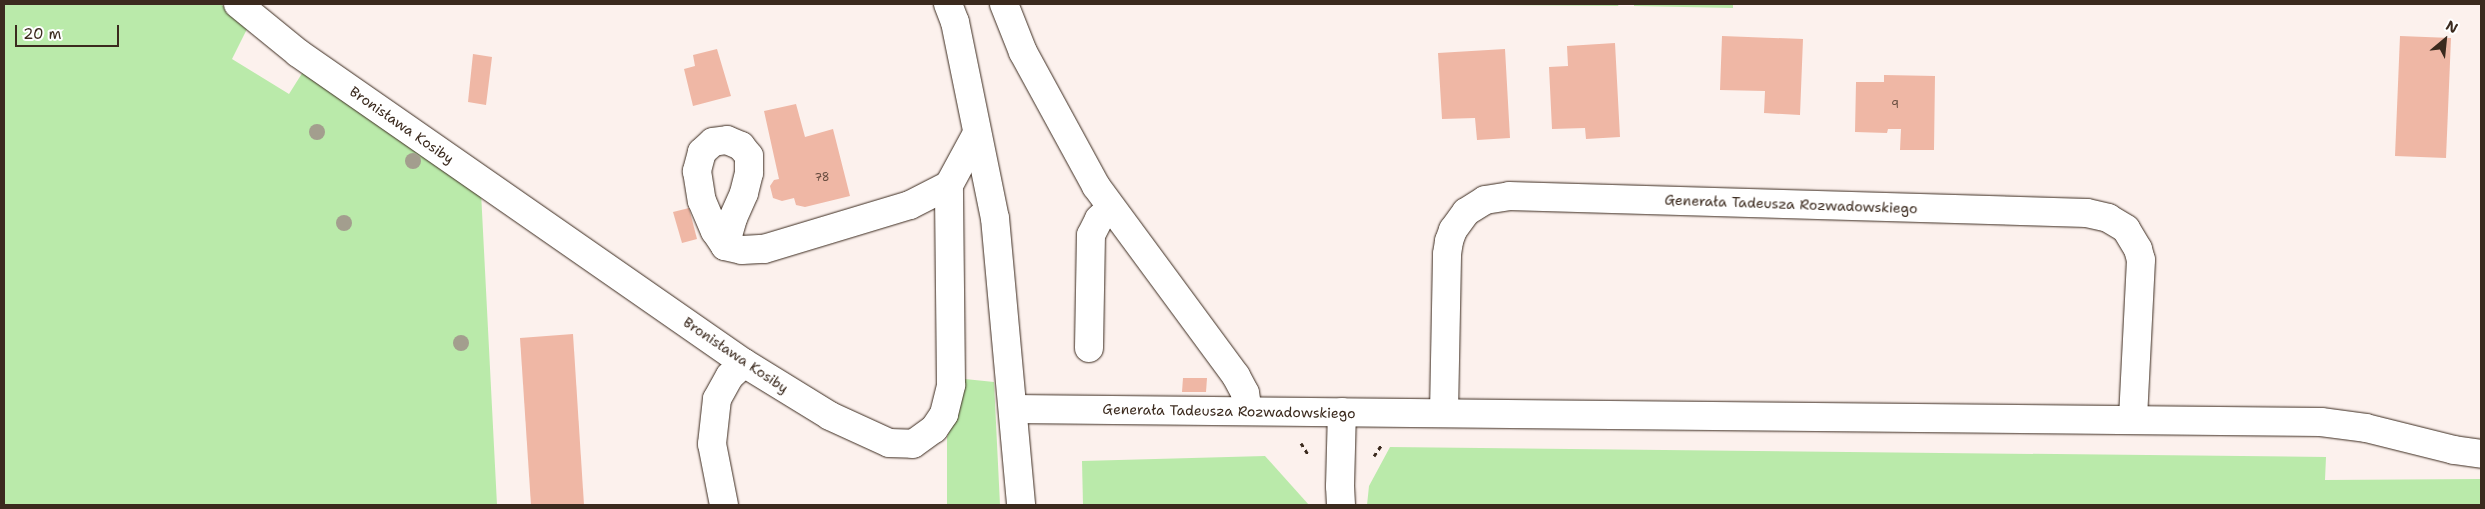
<!DOCTYPE html>
<html>
<head>
<meta charset="utf-8">
<style>
	body { margin:0 }
	#map { position:relative; width:2485px; height:509px; overflow:hidden; background:#fcf1ed; font-family:"Shantell Sans",sans-serif }
	div>[style] { position:absolute }
	[style*='--x'] { left:calc(var(--x)*1px); top:calc(var(--y)*1px); width:calc(var(--w)*1px); rotate:calc(var(--a)*1deg) }
	.green>* { inset:0; background:#baeaaa }
	.building>* { inset:0; background:#efb7a5 }
	.path>* { height:3px; margin-top:-1.5px; transform-origin:0; background:repeating-linear-gradient(90deg,#3b2a1e 0 4px,transparent 0 8px) }
	.roads { filter:drop-shadow(0 0 1px #3b2a1e) drop-shadow(0 0 1px #3b2a1e) }
	.minor>* { height:28px; margin:-14px; padding:0 14px; transform-origin:14px; border-radius:14px; background:#fff }
	.trees>* { width:16px; height:16px; margin:-8px; border-radius:50%; background:#a39e8e }
	span { translate:-50% -50%; white-space:nowrap; text-align:center; line-height:1.15; -webkit-text-stroke:4px #fff; paint-order:stroke }
	.number-label { font-size:11px; color:#684d40 }
	.number-label span { -webkit-text-stroke-width:0 }
	.street-label { font-size:14px; color:#3b2a1e }
	.frame { position:absolute; inset:0; border:5px solid #3b2a1e; pointer-events:none }
	.north { position:absolute; left:2420px; top:15px; width:50px; height:50px; -webkit-text-stroke:4px #fff; paint-order:stroke; rotate:28deg; font-size:14px; font-weight:700; line-height:20px; text-align:center; color:#3b2a1e }
	.north::after { content:''; display:block; margin:auto; width:18px; height:22px; background:#3b2a1e; clip-path:polygon(50% 0,100% 100%,50% 72%,0 100%) }
	.scale { position:absolute; left:15px; top:25px; width:104px; height:22px; box-sizing:border-box; border:2px solid #3b2a1e; border-top:0; padding-left:6px; font-size:15px; line-height:18px; white-space:nowrap; color:#3b2a1e; -webkit-text-stroke:4px #fff; paint-order:stroke }
</style>
</head>
<body>
<div id="map">
	<div class="green">
		<i style="clip-path:polygon(4px 4px,220px 4px,250px 23px,232px 59px,289px 94px,306px 67px,481px 192px,497px 505px,4px 505px)"></i>
		<i style="clip-path:polygon(1360px 4px,1619px 4px,1618px 6px)"></i>
		<i style="clip-path:polygon(1634px 4px,1733px 4px,1733px 8px,1634px 6px)"></i>
		<i style="clip-path:polygon(965px 379px,994px 382px,1000px 505px,947px 505px,947px 437px,959px 409px)"></i>
		<i style="clip-path:polygon(1390px 447px,2326px 457px,2325px 480px,2481px 479px,2481px 505px,1367px 505px,1369px 486px)"></i>
		<i style="clip-path:polygon(1265px 456px,1309px 505px,1083px 505px,1082px 461px)"></i>
	</div>
	<div class="building">
		<i style="clip-path:polygon(1722px 36px,1803px 39px,1800px 115px,1764px 113px,1765px 91px,1720px 90px)"></i>
		<i style="clip-path:polygon(2400px 36px,2451px 38px,2446px 158px,2395px 156px)"></i>
		<i style="clip-path:polygon(1615px 43px,1620px 137px,1586px 139px,1585px 128px,1552px 129px,1549px 67px,1568px 66px,1567px 46px)"></i>
		<i style="clip-path:polygon(717px 49px,731px 96px,693px 106px,684px 69px,695px 66px,693px 55px)"></i>
		<i style="clip-path:polygon(1505px 49px,1510px 138px,1477px 140px,1475px 118px,1442px 119px,1438px 53px)"></i>
		<i style="clip-path:polygon(473px 54px,492px 57px,486px 105px,468px 102px)"></i>
		<i style="clip-path:polygon(1884px 75px,1935px 76px,1934px 150px,1900px 150px,1901px 129px,1888px 129px,1887px 133px,1855px 132px,1856px 82px,1884px 82px)"></i>
		<i style="clip-path:polygon(796px 104px,805px 137px,833px 129px,850px 196px,805px 207px,796px 205px,794px 198px,782px 201px,773px 198px,770px 186px,774px 180px,779px 179px,764px 111px)"></i>
		<i style="clip-path:polygon(689px 208px,697px 239px,682px 243px,673px 212px)"></i>
		<i style="clip-path:polygon(573px 334px,584px 505px,531px 505px,520px 338px)"></i>
		<i style="clip-path:polygon(1183px 378px,1207px 378px,1206px 392px,1182px 392px)"></i>
	</div>
	<div class="path">
		<i style="--x:1301;--y:443;--w:15;--a:58"></i>
		<i style="--x:1374;--y:456;--w:14;--a:-56"></i>
	</div>
	<div class="roads">
		<div class="minor">
			<i style="--x:238;--y:4;--w:77;--a:39.2"></i>
			<i style="--x:298;--y:53;--w:543;--a:34.8"></i>
			<i style="--x:744;--y:363;--w:101;--a:31.6"></i>
			<i style="--x:830;--y:416;--w:65;--a:24.6"></i>
			<i style="--x:889;--y:443;--w:24;--a:2"></i>
			<i style="--x:913;--y:444;--w:26;--a:-36"></i>
			<i style="--x:934;--y:429;--w:18;--a:-56"></i>
			<i style="--x:944;--y:414;--w:30;--a:-76"></i>
			<i style="--x:951;--y:385;--w:200;--a:-90.6"></i>
			<i style="--x:949;--y:185;--w:57;--a:-61.6"></i>
			<i style="--x:948;--y:4;--w:19;--a:69"></i>
			<i style="--x:955;--y:22;--w:200;--a:78.5"></i>
			<i style="--x:995;--y:218;--w:288;--a:84.8"></i>
			<i style="--x:1004;--y:4;--w:52;--a:68.4"></i>
			<i style="--x:1023;--y:52;--w:153;--a:61.4"></i>
			<i style="--x:1096;--y:186;--w:236;--a:53.6"></i>
			<i style="--x:1236;--y:376;--w:19;--a:62"></i>
			<i style="--x:1245;--y:393;--w:18;--a:81"></i>
			<i style="--x:725;--y:246;--w:29;--a:-74"></i>
			<i style="--x:733;--y:218;--w:27;--a:-66"></i>
			<i style="--x:744;--y:193;--w:21;--a:-76"></i>
			<i style="--x:749;--y:173;--w:17;--a:-90"></i>
			<i style="--x:749;--y:156;--w:13;--a:-129"></i>
			<i style="--x:741;--y:146;--w:15;--a:-157"></i>
			<i style="--x:727;--y:140;--w:14;--a:172"></i>
			<i style="--x:713;--y:142;--w:15;--a:138"></i>
			<i style="--x:702;--y:152;--w:20;--a:105"></i>
			<i style="--x:697;--y:171;--w:30;--a:81"></i>
			<i style="--x:702;--y:201;--w:33;--a:67"></i>
			<i style="--x:715;--y:231;--w:18;--a:56"></i>
			<i style="--x:725;--y:246;--w:17;--a:13"></i>
			<i style="--x:742;--y:250;--w:22;--a:-3"></i>
			<i style="--x:764;--y:249;--w:152;--a:-16.8"></i>
			<i style="--x:910;--y:205;--w:44;--a:-27.1"></i>
			<i style="--x:1089;--y:348;--w:113;--a:-89"></i>
			<i style="--x:1091;--y:235;--w:18;--a:-63"></i>
			<i style="--x:1099;--y:219;--w:16;--a:-43"></i>
			<i style="--x:1013;--y:409;--w:1308;--a:0.57"></i>
			<i style="--x:2321;--y:422;--w:45;--a:7.6"></i>
			<i style="--x:2366;--y:428;--w:91;--a:14"></i>
			<i style="--x:2454;--y:450;--w:27;--a:8"></i>
			<i style="--x:1444;--y:413;--w:159;--a:-88.9"></i>
			<i style="--x:1447;--y:254;--w:13;--a:-81"></i>
			<i style="--x:1449;--y:241;--w:12;--a:-70"></i>
			<i style="--x:1453;--y:230;--w:22;--a:-54"></i>
			<i style="--x:1466;--y:212;--w:22;--a:-32"></i>
			<i style="--x:1485;--y:200;--w:24;--a:-9"></i>
			<i style="--x:1509;--y:196;--w:578;--a:1.68"></i>
			<i style="--x:2087;--y:213;--w:22;--a:13"></i>
			<i style="--x:2108;--y:218;--w:21;--a:31"></i>
			<i style="--x:2126;--y:229;--w:23;--a:59"></i>
			<i style="--x:2138;--y:249;--w:11;--a:75"></i>
			<i style="--x:2141;--y:260;--w:160;--a:92.9"></i>
			<i style="--x:724;--y:505;--w:62;--a:-101.1"></i>
			<i style="--x:712;--y:444;--w:45;--a:-83.7"></i>
			<i style="--x:717;--y:399;--w:26;--a:-61"></i>
			<i style="--x:730;--y:376;--w:19;--a:-43"></i>
			<i style="--x:1341;--y:505;--w:19;--a:-93"></i>
			<i style="--x:1340;--y:486;--w:74;--a:-88.5"></i>
		</div>
	</div>
	<div class="trees">
		<i style="left:317px;top:132px"></i>
		<i style="left:413px;top:161px"></i>
		<i style="left:344px;top:223px"></i>
		<i style="left:461px;top:343px"></i>
	</div>
	<div class="number-label">
		<span style="left:1895px;top:105px">9</span>
		<span style="left:822px;top:178px">78</span>
	</div>
	<div class="street-label">
		<span style="left:402px;top:125px;rotate:35deg">Bronisława Kosiby</span>
		<span style="left:1791px;top:204px;rotate:2deg">Generała Tadeusza Rozwadowskiego</span>
		<span style="left:736px;top:355px;rotate:34deg">Bronisława Kosiby</span>
		<span style="left:1229px;top:411px;rotate:1deg">Generała Tadeusza Rozwadowskiego</span>
	</div>
	<div class="frame"></div>
	<div class="north">N</div>
	<div class="scale">20 m</div>
</div>
</body>
</html>
